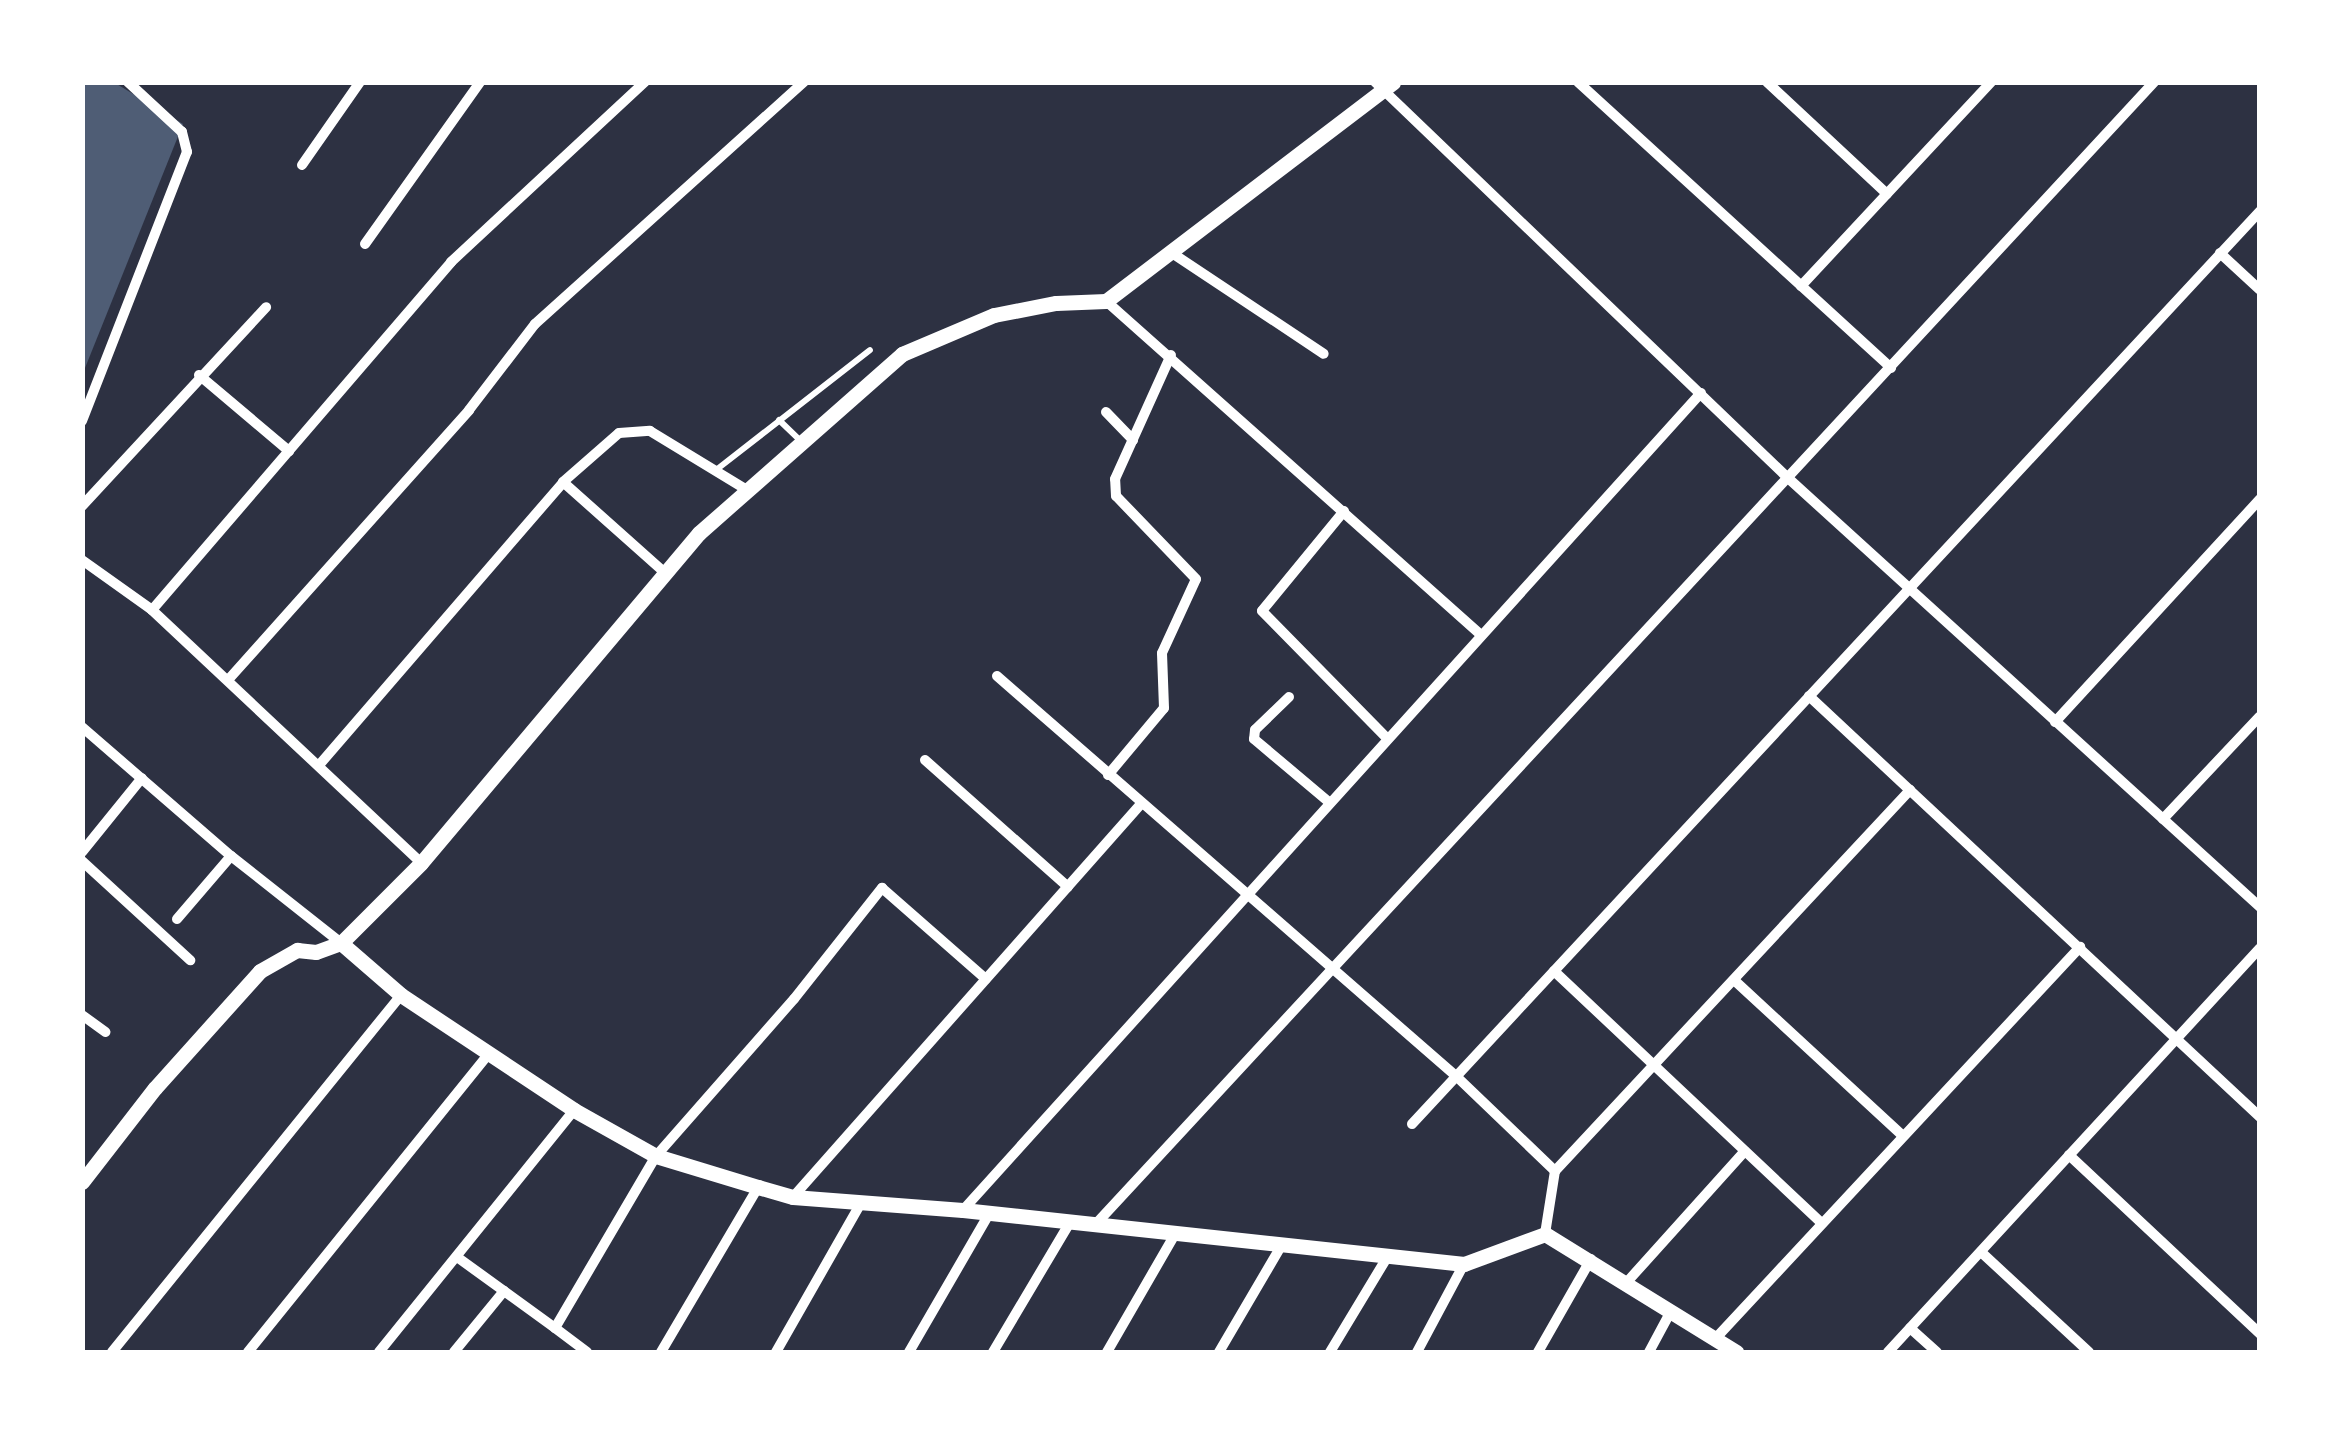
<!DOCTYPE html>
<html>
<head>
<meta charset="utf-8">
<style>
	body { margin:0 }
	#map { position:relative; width:2342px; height:1435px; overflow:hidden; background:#2d3142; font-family:"Space Grotesk",sans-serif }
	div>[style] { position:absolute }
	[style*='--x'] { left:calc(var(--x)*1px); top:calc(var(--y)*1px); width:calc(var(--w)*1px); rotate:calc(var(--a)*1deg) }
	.water>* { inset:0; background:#4f5d75 }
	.service>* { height:6px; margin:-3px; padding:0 3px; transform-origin:3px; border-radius:3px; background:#fff }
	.minor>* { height:10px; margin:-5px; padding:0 5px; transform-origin:5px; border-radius:5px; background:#fff }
	.tertiary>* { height:15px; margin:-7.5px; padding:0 7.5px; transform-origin:7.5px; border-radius:7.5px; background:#fff }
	span { translate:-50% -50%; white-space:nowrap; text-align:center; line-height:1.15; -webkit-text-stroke:8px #fff; paint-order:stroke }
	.frame { position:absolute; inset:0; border:85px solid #fff; pointer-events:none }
</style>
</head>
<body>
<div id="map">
	<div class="water">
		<i style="clip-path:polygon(83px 83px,115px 83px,183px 124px,83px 373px)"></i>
	</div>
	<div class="service">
		<i style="--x:779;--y:420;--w:29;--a:44"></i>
		<i style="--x:716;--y:470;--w:195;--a:-37.9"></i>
	</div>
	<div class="minor">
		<i style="--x:1375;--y:82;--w:572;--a:43.8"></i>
		<i style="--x:1788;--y:478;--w:638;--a:42.27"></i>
		<i style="--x:1578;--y:82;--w:424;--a:42.4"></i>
		<i style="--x:1767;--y:82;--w:164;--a:43"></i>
		<i style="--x:302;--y:165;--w:101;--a:-55.1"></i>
		<i style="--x:365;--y:244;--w:199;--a:-54.6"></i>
		<i style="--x:1172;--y:253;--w:182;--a:33.6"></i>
		<i style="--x:2220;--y:253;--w:54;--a:42.8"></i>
		<i style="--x:1801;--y:286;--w:279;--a:-47"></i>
		<i style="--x:1106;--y:301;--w:501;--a:41.68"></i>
		<i style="--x:199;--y:375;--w:118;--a:40.2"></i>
		<i style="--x:1106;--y:412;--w:39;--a:46"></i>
		<i style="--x:82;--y:421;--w:289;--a:-68.7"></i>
		<i style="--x:187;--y:152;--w:21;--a:-104"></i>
		<i style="--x:182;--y:132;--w:74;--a:-137.2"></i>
		<i style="--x:563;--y:482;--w:137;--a:41.7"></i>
		<i style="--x:82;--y:506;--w:271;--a:-47.2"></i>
		<i style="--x:1344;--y:511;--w:129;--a:129.4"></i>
		<i style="--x:1262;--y:611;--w:178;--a:45.5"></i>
		<i style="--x:82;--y:560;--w:86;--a:35.5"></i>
		<i style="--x:152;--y:610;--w:369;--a:43.2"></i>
		<i style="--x:152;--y:610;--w:459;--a:-49.3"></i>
		<i style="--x:451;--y:262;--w:265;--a:-42.9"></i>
		<i style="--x:997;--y:676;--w:610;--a:41.08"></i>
		<i style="--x:1457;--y:1077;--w:136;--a:43.8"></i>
		<i style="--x:228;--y:680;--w:362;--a:-48.2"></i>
		<i style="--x:469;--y:410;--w:108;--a:-52.5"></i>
		<i style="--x:535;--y:324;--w:362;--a:-42"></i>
		<i style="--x:1809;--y:696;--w:617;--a:43.03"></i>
		<i style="--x:1289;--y:697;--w:47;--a:135.9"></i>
		<i style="--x:1255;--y:730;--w:9;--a:96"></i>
		<i style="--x:1254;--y:739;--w:99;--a:40.1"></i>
		<i style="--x:2055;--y:722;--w:303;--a:-47.4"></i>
		<i style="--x:82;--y:727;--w:197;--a:40.9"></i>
		<i style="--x:231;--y:856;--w:140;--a:38.3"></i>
		<i style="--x:925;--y:760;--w:191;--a:41.6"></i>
		<i style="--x:320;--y:764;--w:372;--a:-49.2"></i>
		<i style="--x:563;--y:482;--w:74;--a:-41.2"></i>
		<i style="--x:619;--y:433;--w:31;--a:-4"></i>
		<i style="--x:650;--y:431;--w:114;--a:31.3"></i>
		<i style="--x:1108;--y:775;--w:87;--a:-50.1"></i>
		<i style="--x:1164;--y:708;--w:55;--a:-92.1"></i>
		<i style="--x:1162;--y:653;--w:81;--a:-65.3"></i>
		<i style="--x:1196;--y:579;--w:115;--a:-133.9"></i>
		<i style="--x:1116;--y:496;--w:17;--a:-93"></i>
		<i style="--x:1115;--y:479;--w:136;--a:-65.7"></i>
		<i style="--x:2163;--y:819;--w:141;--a:-46.7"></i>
		<i style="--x:82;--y:852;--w:95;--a:-51"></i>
		<i style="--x:82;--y:861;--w:147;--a:42.5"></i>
		<i style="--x:177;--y:919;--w:83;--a:-49.4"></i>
		<i style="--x:1554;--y:971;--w:367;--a:43.3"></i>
		<i style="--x:1734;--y:980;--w:230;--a:42.7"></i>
		<i style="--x:82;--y:1015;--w:29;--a:36"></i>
		<i style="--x:1412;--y:1124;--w:1246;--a:-47.11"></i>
		<i style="--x:2069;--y:1155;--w:262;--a:43.1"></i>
		<i style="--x:793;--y:1197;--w:525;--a:-48.48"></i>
		<i style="--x:963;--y:1210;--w:1101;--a:-47.91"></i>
		<i style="--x:1094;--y:1226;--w:1560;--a:-47.18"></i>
		<i style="--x:1545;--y:1234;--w:64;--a:-81"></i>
		<i style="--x:1555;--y:1171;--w:521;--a:-47.02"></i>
		<i style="--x:1981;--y:1252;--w:147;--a:42.8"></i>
		<i style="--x:457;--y:1257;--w:121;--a:35.9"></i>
		<i style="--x:1627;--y:1282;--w:176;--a:-48"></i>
		<i style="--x:1910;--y:1328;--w:36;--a:42"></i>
		<i style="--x:1715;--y:1339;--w:536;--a:-47.04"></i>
		<i style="--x:112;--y:1352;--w:459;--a:-51"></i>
		<i style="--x:248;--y:1352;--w:380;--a:-51.1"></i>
		<i style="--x:379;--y:1352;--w:311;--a:-51.1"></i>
		<i style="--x:454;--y:1352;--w:79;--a:-50.7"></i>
		<i style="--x:587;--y:1352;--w:40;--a:-143"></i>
		<i style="--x:555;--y:1328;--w:199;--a:-59.6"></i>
		<i style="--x:656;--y:1156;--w:209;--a:-48.7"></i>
		<i style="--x:794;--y:999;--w:142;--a:-51.6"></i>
		<i style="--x:882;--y:888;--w:138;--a:41.2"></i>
		<i style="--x:661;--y:1352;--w:191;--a:-59.5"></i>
		<i style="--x:776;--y:1352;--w:172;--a:-60.3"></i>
		<i style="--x:909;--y:1352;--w:160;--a:-59.9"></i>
		<i style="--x:993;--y:1352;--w:149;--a:-59.3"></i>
		<i style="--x:1107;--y:1352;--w:136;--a:-60"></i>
		<i style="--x:1219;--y:1352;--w:126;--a:-59.6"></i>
		<i style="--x:1330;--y:1352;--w:112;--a:-58.9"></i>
		<i style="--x:1417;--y:1352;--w:100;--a:-61.9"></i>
		<i style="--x:1538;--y:1352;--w:107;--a:-60.3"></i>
		<i style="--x:1649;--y:1352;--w:47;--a:-61.8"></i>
		<i style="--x:1888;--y:1352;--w:549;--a:-47.36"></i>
	</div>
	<div class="tertiary">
		<i style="--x:341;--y:943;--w:79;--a:40.9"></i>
		<i style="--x:401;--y:995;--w:208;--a:33.6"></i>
		<i style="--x:574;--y:1110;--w:94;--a:29.3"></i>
		<i style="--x:656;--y:1156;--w:107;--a:16.9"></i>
		<i style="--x:758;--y:1187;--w:36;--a:16"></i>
		<i style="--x:793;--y:1197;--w:170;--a:4.4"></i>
		<i style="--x:963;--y:1210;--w:504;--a:6.15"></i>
		<i style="--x:1464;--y:1264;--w:86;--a:-20.3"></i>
		<i style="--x:1545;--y:1234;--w:225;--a:31.7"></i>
		<i style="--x:82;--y:1182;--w:119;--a:-52.2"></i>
		<i style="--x:155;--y:1088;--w:157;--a:-48.1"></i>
		<i style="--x:260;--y:971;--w:43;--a:-29.6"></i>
		<i style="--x:297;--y:950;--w:19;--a:6"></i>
		<i style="--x:316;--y:952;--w:27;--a:-20"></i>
		<i style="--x:341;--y:943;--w:113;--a:-45"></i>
		<i style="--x:421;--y:863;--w:431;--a:-49.9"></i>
		<i style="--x:699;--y:533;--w:271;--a:-41.4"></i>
		<i style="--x:902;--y:354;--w:100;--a:-23"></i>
		<i style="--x:994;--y:315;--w:63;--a:-11"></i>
		<i style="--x:1056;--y:303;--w:50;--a:-2.3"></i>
		<i style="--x:1106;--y:301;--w:361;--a:-37.3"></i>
	</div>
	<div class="frame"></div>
</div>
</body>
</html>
